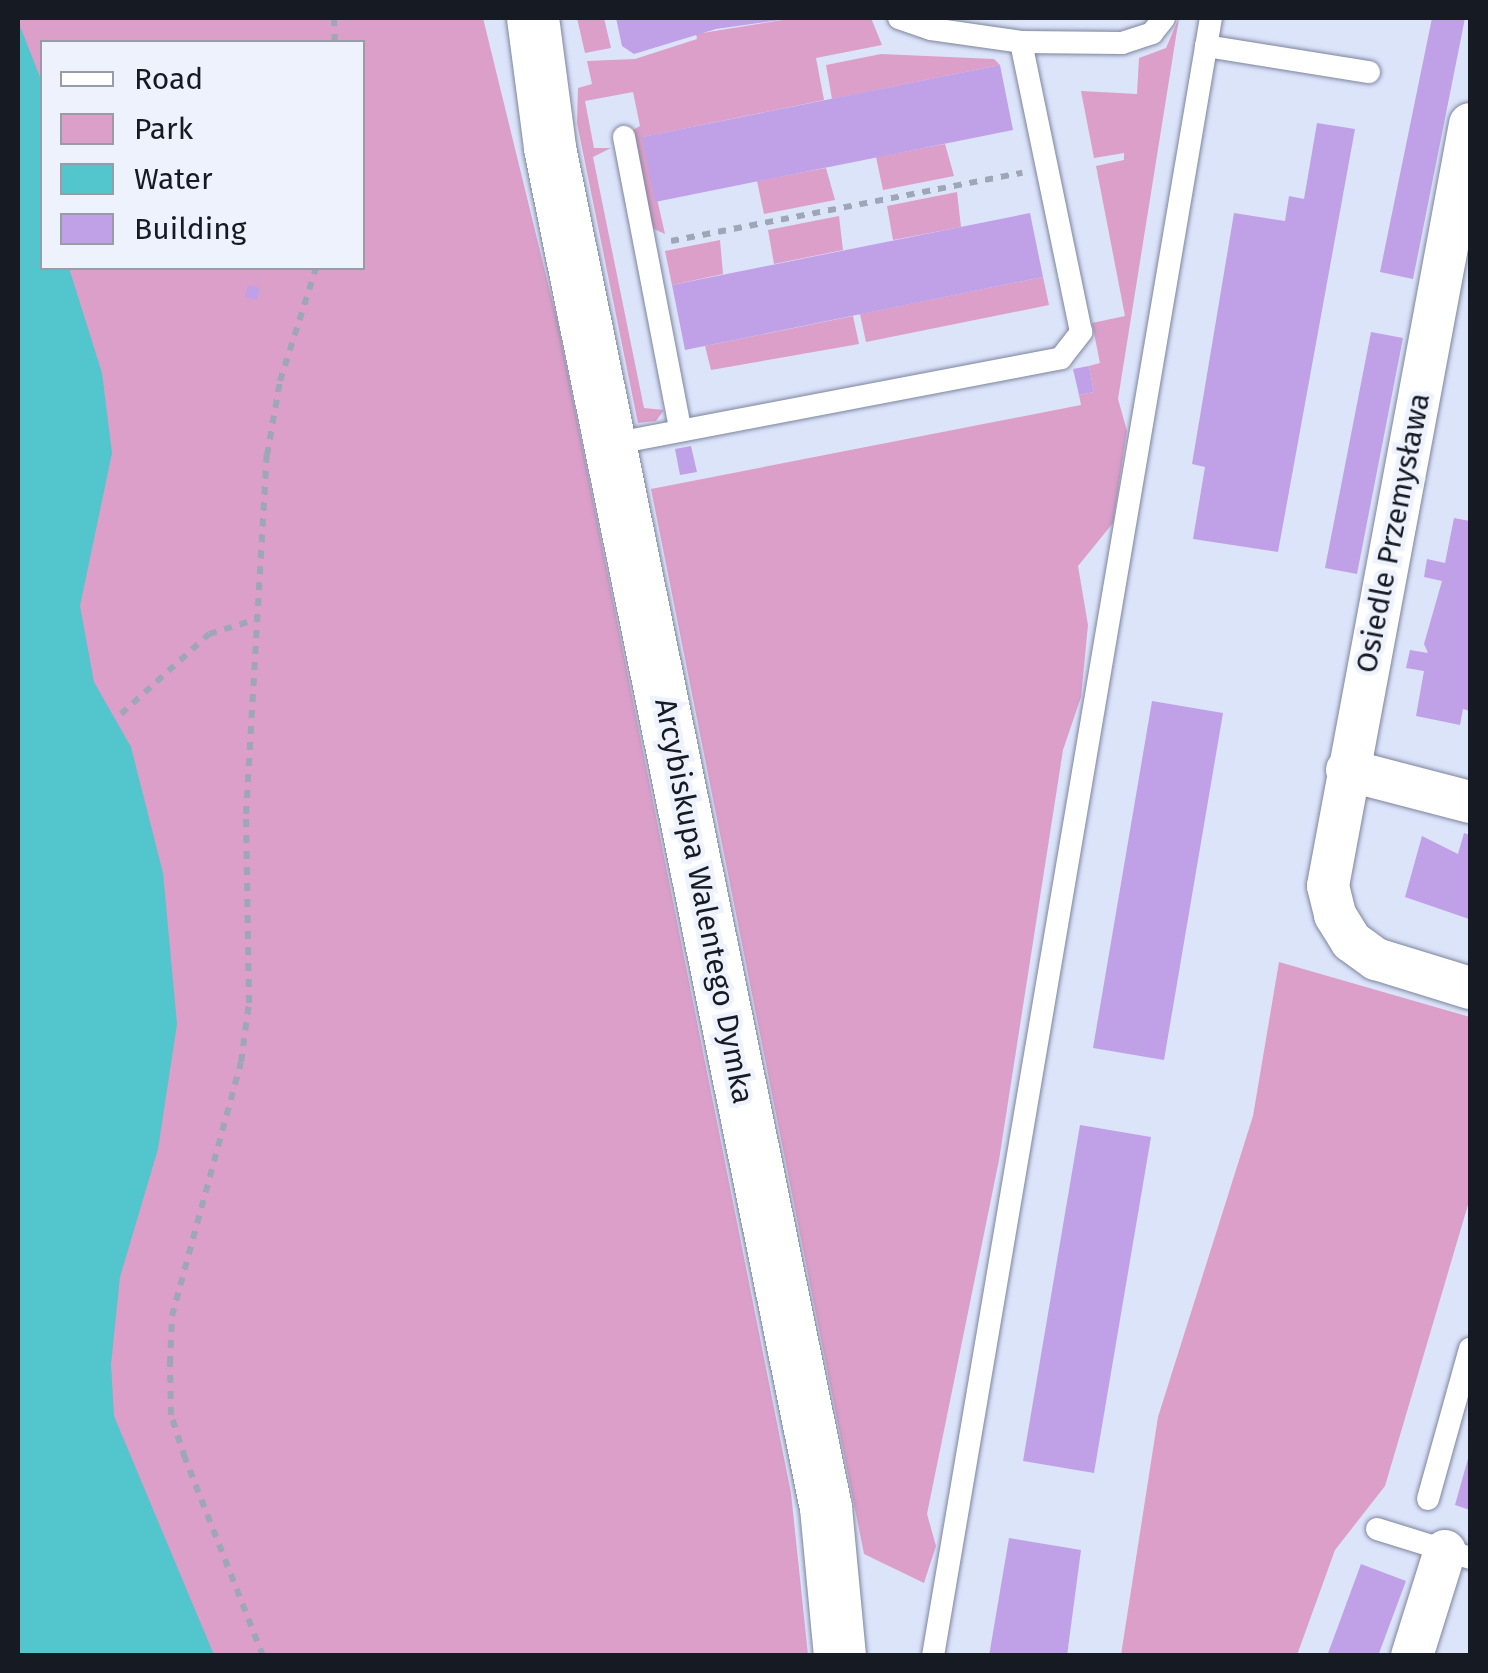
<!DOCTYPE html>
<html>
<head>
<meta charset="utf-8">
<style>
	body { margin:0 }
	#map { position:relative; width:1488px; height:1673px; overflow:hidden; background:#dce4fa; font-family:"Fira Sans",sans-serif }
	div>[style] { position:absolute }
	[style*='--x'] { left:calc(var(--x)*1px); top:calc(var(--y)*1px); width:calc(var(--w)*1px); rotate:calc(var(--a)*1deg) }
	.green>* { inset:0; background:#db9fc9 }
	.water>* { inset:0; background:#52c5cd }
	.building>* { inset:0; background:#c0a1e7 }
	.path>* { height:6px; margin-top:-3px; transform-origin:0; background:repeating-linear-gradient(90deg,#9fa6b8 0 8px,transparent 0 16px) }
	.roads { filter:drop-shadow(0 0 2px #7d859e) drop-shadow(0 0 2px #7d859e) }
	.service>* { height:22px; margin:-11px; padding:0 11px; transform-origin:11px; border-radius:11px; background:#fff }
	.minor>* { height:42px; margin:-21px; padding:0 21px; transform-origin:21px; border-radius:21px; background:#fff }
	.tertiary>* { height:52px; margin:-26px; padding:0 26px; transform-origin:26px; border-radius:26px; background:#fff }
	span { translate:-50% -50%; white-space:nowrap; text-align:center; line-height:1.15; -webkit-text-stroke:9px #eef2fd; paint-order:stroke }
	.street-label { font-size:30px; color:#161a23 }
	.frame { position:absolute; inset:0; border:20px solid #161a23; pointer-events:none }
	.legend { position:absolute; left:40px; top:40px; width:325px; height:230px; box-sizing:border-box; background:#eef2fd; border:2px solid #989ca6; margin:0; padding:12px 18px; list-style:none; font-size:30px; color:#161a23 }
	.legend li { display:flex; align-items:center; gap:20px; height:50px }
	.legend b { width:50px; border:2px solid #989ca6 }
</style>
</head>
<body>
<div id="map">
	<div class="green">
		<i style="clip-path:polygon(evenodd,18px 18px,483px 18px,557px 320px,791px 1493px,808px 1655px,18px 1655px,18px 18px,42px 42px,362px 42px,362px 268px,42px 268px,42px 42px)"></i>
		<i style="clip-path:polygon(577px 18px,604px 18px,611px 48px,585px 53px)"></i>
		<i style="clip-path:polygon(794px 18px,871px 18px,882px 45px,816px 58px,824px 100px,643px 137px,665px 234px,652px 228px,633px 130px,640px 126px,633px 92px,585px 101px,594px 148px,611px 148px,593px 157px,644px 408px,664px 410px,656px 421px,638px 423px,577px 123px,578px 88px,592px 84px,587px 61px,635px 59px,697px 39px,696px 34px)"></i>
		<i style="clip-path:polygon(1179px 18px,1118px 399px,1127px 431px,1113px 523px,1078px 566px,1088px 625px,1081px 697px,1063px 750px,999px 1160px,927px 1514px,936px 1546px,924px 1583px,864px 1554px,651px 489px,1081px 405px,1079px 395px,1094px 392px,1089px 366px,1100px 363px,1092px 323px,1125px 316px,1096px 166px,1124px 160px,1124px 153px,1094px 158px,1081px 91px,1137px 94px,1139px 58px,1166px 48px)"></i>
		<i style="clip-path:polygon(881px 54px,994px 59px,1000px 65px,832px 99px,826px 65px)"></i>
		<i style="clip-path:polygon(945px 144px,954px 176px,883px 190px,876px 157px)"></i>
		<i style="clip-path:polygon(826px 168px,835px 200px,764px 214px,757px 181px)"></i>
		<i style="clip-path:polygon(957px 192px,961px 227px,893px 240px,887px 206px)"></i>
		<i style="clip-path:polygon(839px 216px,843px 250px,774px 264px,768px 230px)"></i>
		<i style="clip-path:polygon(720px 240px,723px 274px,672px 285px,665px 251px)"></i>
		<i style="clip-path:polygon(1043px 277px,1049px 305px,866px 342px,860px 314px)"></i>
		<i style="clip-path:polygon(853px 316px,859px 344px,711px 370px,705px 346px)"></i>
		<i style="clip-path:polygon(1279px 962px,1470px 1017px,1470px 1198px,1385px 1486px,1335px 1550px,1297px 1655px,1121px 1655px,1158px 1417px,1253px 1116px)"></i>
	</div>
	<div class="water">
		<i style="clip-path:polygon(18px 21px,42px 82px,42px 268px,69px 268px,102px 373px,112px 453px,80px 606px,94px 682px,131px 747px,163px 873px,177px 1024px,158px 1149px,120px 1277px,111px 1364px,114px 1416px,214px 1655px,18px 1655px)"></i>
	</div>
	<div class="building">
		<i style="clip-path:polygon(616px 18px,787px 18px,787px 19px,716px 29px,634px 54px,622px 46px)"></i>
		<i style="clip-path:polygon(1432px 18px,1465px 18px,1413px 279px,1380px 272px)"></i>
		<i style="clip-path:polygon(1000px 65px,1013px 130px,655px 202px,642px 137px)"></i>
		<i style="clip-path:polygon(1317px 123px,1355px 129px,1278px 552px,1193px 539px,1205px 467px,1192px 464px,1234px 213px,1285px 221px,1289px 196px,1304px 199px)"></i>
		<i style="clip-path:polygon(1030px 213px,1043px 277px,685px 350px,672px 285px)"></i>
		<i style="clip-path:polygon(248px 285px,260px 288px,257px 300px,245px 297px)"></i>
		<i style="clip-path:polygon(1371px 332px,1403px 338px,1357px 574px,1325px 568px)"></i>
		<i style="clip-path:polygon(1089px 366px,1094px 392px,1079px 395px,1073px 369px)"></i>
		<i style="clip-path:polygon(691px 446px,697px 472px,680px 475px,675px 449px)"></i>
		<i style="clip-path:polygon(1454px 518px,1470px 521px,1470px 711px,1463px 709px,1460px 725px,1416px 716px,1424px 671px,1406px 668px,1410px 650px,1428px 653px,1424px 644px,1442px 581px,1424px 577px,1427px 559px,1445px 563px)"></i>
		<i style="clip-path:polygon(1152px 701px,1223px 713px,1164px 1060px,1093px 1048px)"></i>
		<i style="clip-path:polygon(1464px 833px,1470px 835px,1469px 919px,1405px 897px,1422px 836px,1458px 854px)"></i>
		<i style="clip-path:polygon(1080px 1125px,1151px 1137px,1094px 1473px,1023px 1461px)"></i>
		<i style="clip-path:polygon(1469px 1455px,1470px 1455px,1470px 1510px,1455px 1505px)"></i>
		<i style="clip-path:polygon(1009px 1538px,1081px 1550px,1067px 1656px,989px 1656px)"></i>
		<i style="clip-path:polygon(1361px 1564px,1406px 1581px,1378px 1656px,1327px 1656px)"></i>
	</div>
	<div class="path">
		<i style="--x:334;--y:18;--w:24;--a:88"></i>
		<i style="--x:671;--y:241;--w:358;--a:-11"></i>
		<i style="--x:121;--y:714;--w:119;--a:-42.3"></i>
		<i style="--x:209;--y:634;--w:50;--a:-17.4"></i>
		<i style="--x:263;--y:1656;--w:213;--a:-111.5"></i>
		<i style="--x:185;--y:1458;--w:45;--a:-108"></i>
		<i style="--x:171;--y:1415;--w:51;--a:-91.1"></i>
		<i style="--x:170;--y:1364;--w:48;--a:-87.6"></i>
		<i style="--x:172;--y:1316;--w:263;--a:-74.8"></i>
		<i style="--x:241;--y:1062;--w:60;--a:-82.3"></i>
		<i style="--x:249;--y:1003;--w:189;--a:-90.9"></i>
		<i style="--x:246;--y:814;--w:360;--a:-86.7"></i>
		<i style="--x:267;--y:455;--w:75;--a:-80"></i>
		<i style="--x:280;--y:381;--w:119;--a:-72.3"></i>
	</div>
	<div class="roads">
		<div class="service">
			<i style="--x:899;--y:18;--w:34;--a:19"></i>
			<i style="--x:931;--y:29;--w:91;--a:8.2"></i>
			<i style="--x:1021;--y:42;--w:101;--a:0.6"></i>
			<i style="--x:1122;--y:43;--w:32;--a:-18"></i>
			<i style="--x:1152;--y:33;--w:19;--a:-51"></i>
			<i style="--x:1206;--y:46;--w:165;--a:9.1"></i>
			<i style="--x:624;--y:137;--w:297;--a:79.1"></i>
			<i style="--x:612;--y:444;--w:457;--a:-10.8"></i>
			<i style="--x:1061;--y:358;--w:33;--a:-52"></i>
			<i style="--x:1081;--y:332;--w:296;--a:-101.7"></i>
			<i style="--x:1428;--y:1499;--w:156;--a:-74.4"></i>
			<i style="--x:1377;--y:1529;--w:97;--a:17.3"></i>
			<i style="--x:933;--y:1656;--w:1661;--a:-80.37"></i>
		</div>
		<div class="minor">
			<i style="--x:1470;--y:124;--w:775;--a:100.56"></i>
			<i style="--x:1328;--y:886;--w:30;--a:76"></i>
			<i style="--x:1335;--y:915;--w:31;--a:58"></i>
			<i style="--x:1351;--y:941;--w:31;--a:36"></i>
			<i style="--x:1376;--y:959;--w:98;--a:17.1"></i>
			<i style="--x:1347;--y:770;--w:127;--a:14.6"></i>
			<i style="--x:1412;--y:1656;--w:110;--a:-72.6"></i>
		</div>
		<div class="tertiary">
			<i style="--x:533;--y:18;--w:131;--a:82.5"></i>
			<i style="--x:550;--y:148;--w:1388;--a:78.53"></i>
			<i style="--x:826;--y:1508;--w:149;--a:84.6"></i>
		</div>
	</div>
	<div class="street-label">
		<span style="left:1393px;top:533px;rotate:-79deg">Osiedle Przemysława</span>
		<span style="left:704px;top:901px;rotate:79deg">Arcybiskupa Walentego Dymka</span>
	</div>
	<div class="frame"></div>
	<ul class="legend">
	<li><b style="height:12px;background:#fff"></b>Road</li>
	<li><b style="height:28px;background:#db9fc9"></b>Park</li>
	<li><b style="height:28px;background:#52c5cd"></b>Water</li>
	<li><b style="height:28px;background:#c0a1e7"></b>Building</li>
	</ul>
</div>
</body>
</html>
